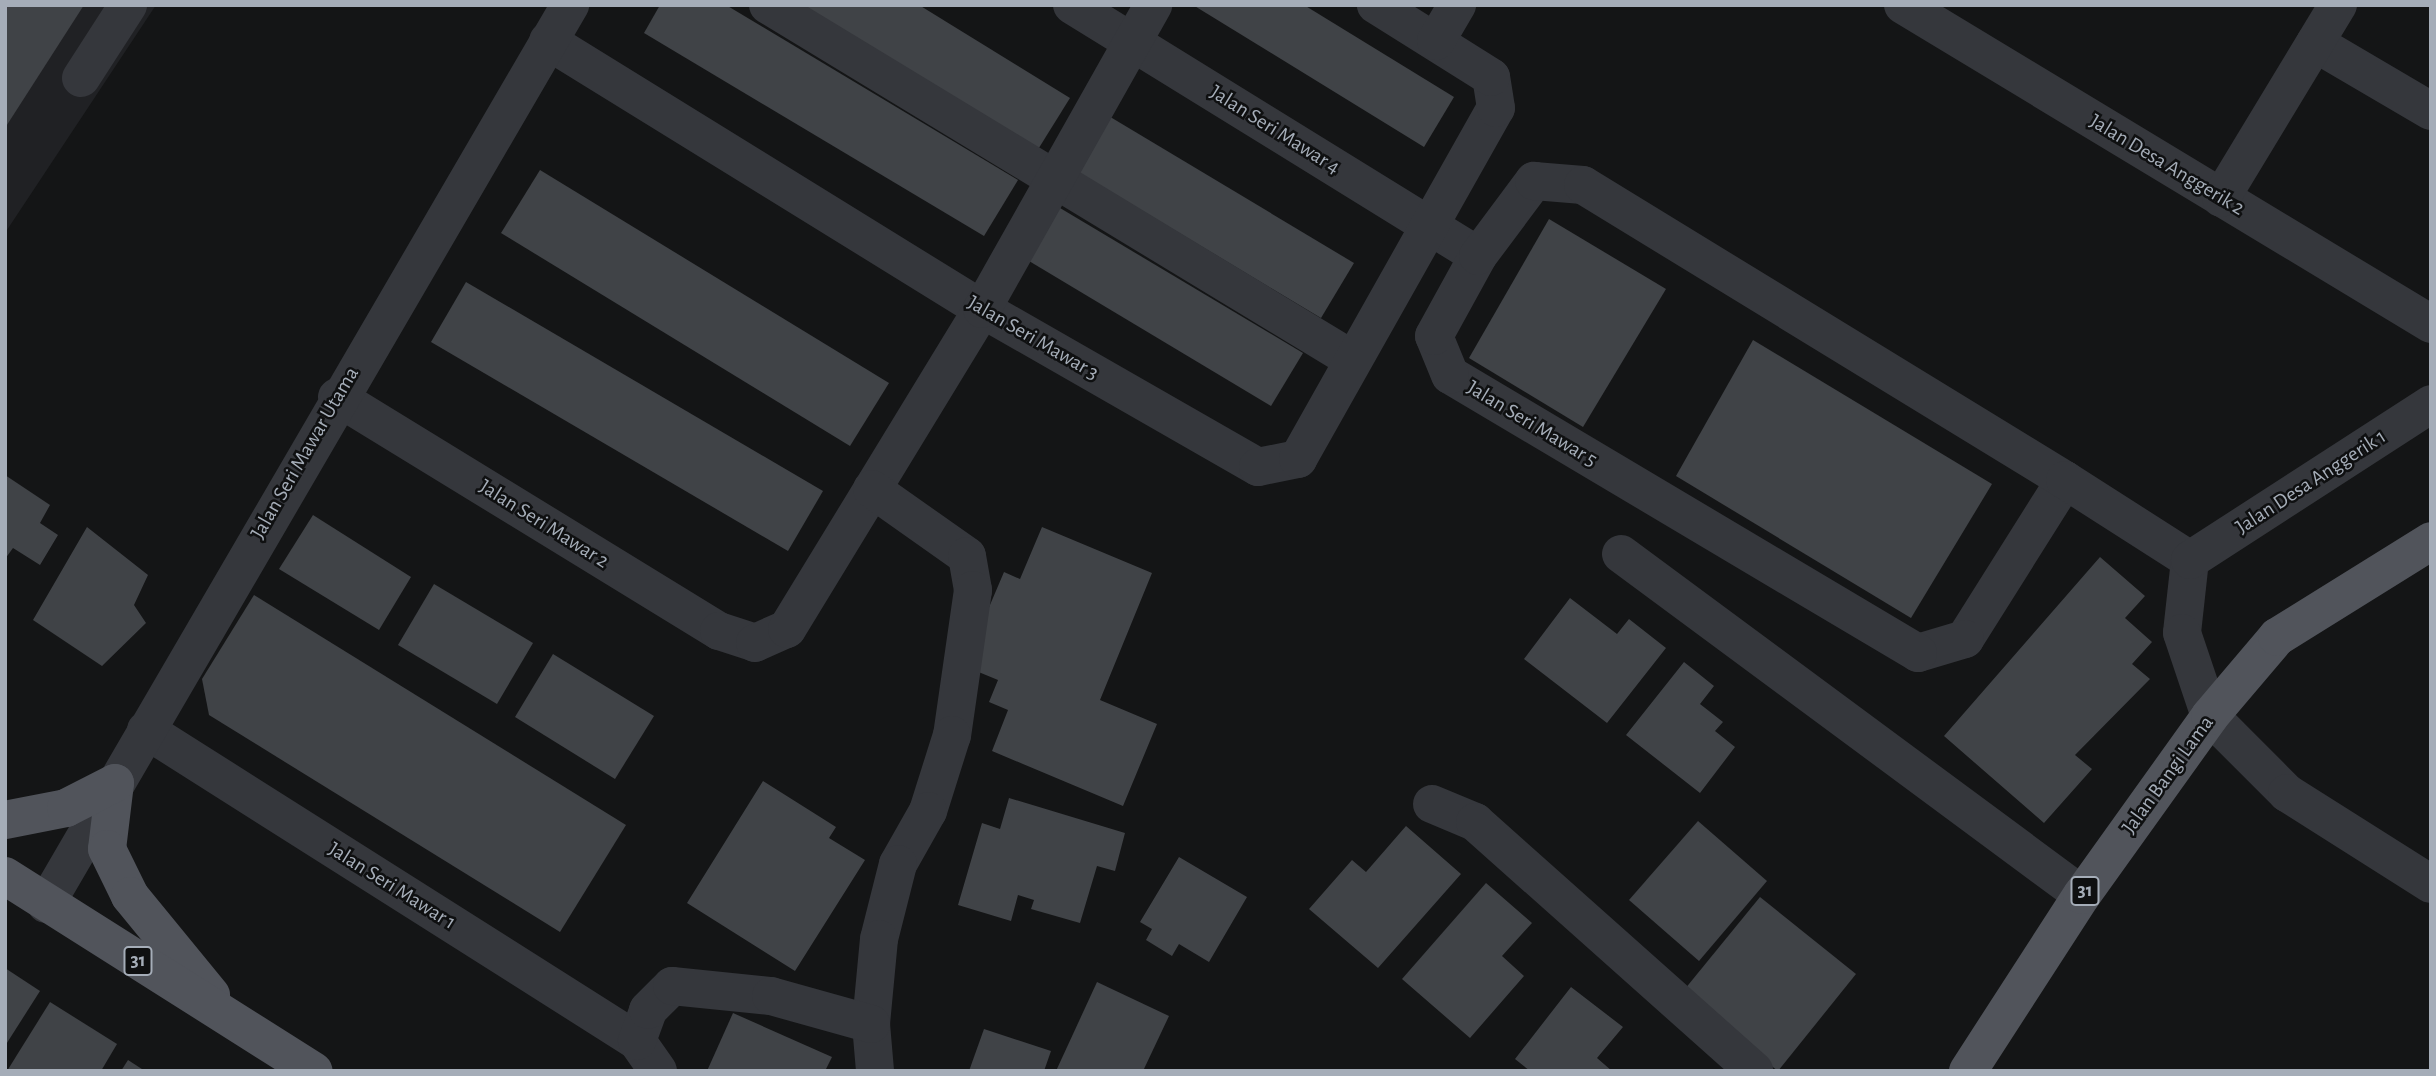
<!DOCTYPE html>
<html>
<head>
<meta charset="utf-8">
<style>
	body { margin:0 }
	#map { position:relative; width:2436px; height:1076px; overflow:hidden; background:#141516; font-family:"Alegreya Sans",sans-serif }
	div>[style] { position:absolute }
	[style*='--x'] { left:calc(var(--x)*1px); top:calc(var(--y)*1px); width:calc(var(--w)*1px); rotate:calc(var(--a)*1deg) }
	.built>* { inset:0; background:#202124 }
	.building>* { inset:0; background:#404347 }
	.minor>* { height:38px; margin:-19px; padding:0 19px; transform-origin:19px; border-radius:19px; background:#35373c }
	.major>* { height:38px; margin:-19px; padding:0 19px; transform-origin:19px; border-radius:19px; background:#51545b }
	span { translate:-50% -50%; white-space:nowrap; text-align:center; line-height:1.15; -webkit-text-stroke:5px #0f1011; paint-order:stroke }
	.shield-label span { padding:2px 5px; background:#0f1011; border:2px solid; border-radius:5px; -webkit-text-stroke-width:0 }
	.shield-label { font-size:19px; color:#a5adb8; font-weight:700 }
	.street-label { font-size:21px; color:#a5adb8 }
	.frame { position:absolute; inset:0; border:7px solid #a5adb8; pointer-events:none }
</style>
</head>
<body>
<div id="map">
	<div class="built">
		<i style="clip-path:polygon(5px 5px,156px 5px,5px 233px)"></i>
	</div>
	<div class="building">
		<i style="clip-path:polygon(5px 5px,84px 5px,5px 128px)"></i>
		<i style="clip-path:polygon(660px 5px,726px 5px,1018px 180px,984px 236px,644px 33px)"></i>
		<i style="clip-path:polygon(798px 5px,919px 5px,1070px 98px,1037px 151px)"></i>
		<i style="clip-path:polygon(1193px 5px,1304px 5px,1454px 97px,1424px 147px)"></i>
		<i style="clip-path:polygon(1102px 112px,1354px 263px,1321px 318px,1069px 167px)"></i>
		<i style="clip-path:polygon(540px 170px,889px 383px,850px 446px,501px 233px)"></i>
		<i style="clip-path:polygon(1050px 202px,1303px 353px,1271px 406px,1019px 255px)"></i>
		<i style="clip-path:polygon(1549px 219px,1666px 289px,1583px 427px,1469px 358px)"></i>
		<i style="clip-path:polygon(466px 282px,823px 491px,788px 551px,431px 342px)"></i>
		<i style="clip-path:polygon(1753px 340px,1992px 484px,1911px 618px,1676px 476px)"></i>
		<i style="clip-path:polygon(5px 475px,50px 505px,40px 523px,58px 535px,40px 565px,13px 548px,5px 559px)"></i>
		<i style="clip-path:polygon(313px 515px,411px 577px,379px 630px,279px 569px)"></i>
		<i style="clip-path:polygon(87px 527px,148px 575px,134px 605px,146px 623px,102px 666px,33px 620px)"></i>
		<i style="clip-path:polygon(1042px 527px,1152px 573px,1100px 700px,1157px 724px,1123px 806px,992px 751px,1008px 710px,989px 702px,998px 680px,964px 666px,1004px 572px,1020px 579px)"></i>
		<i style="clip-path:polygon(2100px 557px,2145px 596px,2125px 618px,2152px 642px,2132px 664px,2150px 679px,2075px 755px,2092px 769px,2044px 823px,1944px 736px)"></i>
		<i style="clip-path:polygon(434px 584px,533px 643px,497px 704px,398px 645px)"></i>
		<i style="clip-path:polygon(254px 595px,626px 825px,560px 932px,209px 715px,202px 679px)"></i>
		<i style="clip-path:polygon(1570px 598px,1617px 634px,1629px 619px,1666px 648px,1607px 723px,1524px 659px)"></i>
		<i style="clip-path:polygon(553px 654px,654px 716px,615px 779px,515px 717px)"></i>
		<i style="clip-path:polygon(1684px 662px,1714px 686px,1700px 704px,1723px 722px,1715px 731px,1735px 747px,1700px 793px,1626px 735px)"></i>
		<i style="clip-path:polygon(763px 781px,836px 827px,829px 838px,865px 860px,795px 971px,687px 903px)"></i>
		<i style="clip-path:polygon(1009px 798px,1125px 833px,1115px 871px,1097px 866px,1080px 923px,1031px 909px,1034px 900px,1018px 895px,1011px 921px,958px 905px,982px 823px,1000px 829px)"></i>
		<i style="clip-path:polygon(1698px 821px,1767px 881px,1699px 961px,1629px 900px)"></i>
		<i style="clip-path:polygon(1406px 826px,1461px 874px,1378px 968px,1309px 909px,1352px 860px,1366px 872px)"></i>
		<i style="clip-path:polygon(1179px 857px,1247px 897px,1209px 962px,1179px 944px,1172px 956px,1146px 940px,1152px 929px,1140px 922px)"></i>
		<i style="clip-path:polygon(1486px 883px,1532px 923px,1502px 956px,1524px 976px,1470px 1038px,1402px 979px)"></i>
		<i style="clip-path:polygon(1760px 897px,1856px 974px,1778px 1071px,1680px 995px)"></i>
		<i style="clip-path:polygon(5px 968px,40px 991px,5px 1046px)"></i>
		<i style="clip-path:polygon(1097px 982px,1169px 1016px,1143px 1071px,1056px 1071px)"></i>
		<i style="clip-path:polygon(1571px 987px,1623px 1027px,1597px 1058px,1612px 1071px,1530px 1071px,1515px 1059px)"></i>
		<i style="clip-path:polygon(50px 1002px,117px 1044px,101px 1071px,7px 1071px)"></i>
		<i style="clip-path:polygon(733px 1013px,832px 1057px,825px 1071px,707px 1071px)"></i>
		<i style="clip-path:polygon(984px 1029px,1051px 1051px,1044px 1071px,969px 1071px)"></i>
		<i style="clip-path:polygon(128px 1060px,145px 1071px,121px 1071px)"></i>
	</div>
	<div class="minor">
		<i style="--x:768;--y:5;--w:684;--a:31.25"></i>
		<i style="--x:1072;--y:5;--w:477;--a:31.7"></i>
		<i style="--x:1903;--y:5;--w:617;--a:31.14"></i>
		<i style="--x:548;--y:41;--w:510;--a:31.7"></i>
		<i style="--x:982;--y:309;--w:318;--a:29.8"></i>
		<i style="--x:1258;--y:467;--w:41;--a:-11.3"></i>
		<i style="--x:1298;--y:459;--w:403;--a:-60.6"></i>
		<i style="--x:1496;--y:108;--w:31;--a:-99"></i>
		<i style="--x:1491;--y:77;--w:136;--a:-147.9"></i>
		<i style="--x:1436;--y:41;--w:42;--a:-59.7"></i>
		<i style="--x:2315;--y:43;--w:134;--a:30.4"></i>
		<i style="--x:81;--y:78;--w:87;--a:-57.2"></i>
		<i style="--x:2221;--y:198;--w:226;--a:-58.8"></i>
		<i style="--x:337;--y:397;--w:448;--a:31.5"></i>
		<i style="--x:719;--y:631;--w:38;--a:18"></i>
		<i style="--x:755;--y:643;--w:35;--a:-24"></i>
		<i style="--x:787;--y:629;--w:375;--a:-58.6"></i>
		<i style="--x:982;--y:309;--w:349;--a:-60.6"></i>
		<i style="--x:2065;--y:480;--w:188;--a:122.2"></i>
		<i style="--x:1965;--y:639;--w:49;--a:163.4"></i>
		<i style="--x:1918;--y:653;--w:544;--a:-149.29"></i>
		<i style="--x:1450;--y:375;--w:42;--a:-112.3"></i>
		<i style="--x:1434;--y:336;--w:91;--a:-61.2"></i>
		<i style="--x:1478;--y:256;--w:94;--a:-53.3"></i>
		<i style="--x:1534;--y:181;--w:49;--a:4.7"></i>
		<i style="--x:1583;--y:185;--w:565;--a:31.47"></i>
		<i style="--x:2065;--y:480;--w:148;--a:32.6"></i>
		<i style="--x:2190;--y:560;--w:73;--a:96.3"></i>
		<i style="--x:2182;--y:633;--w:88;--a:71.4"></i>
		<i style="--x:2210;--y:716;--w:109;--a:45"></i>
		<i style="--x:2287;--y:793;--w:170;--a:32.3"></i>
		<i style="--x:872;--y:489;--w:116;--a:35.2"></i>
		<i style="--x:967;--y:556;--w:35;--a:80"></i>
		<i style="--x:973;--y:590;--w:147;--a:98.2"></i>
		<i style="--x:952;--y:735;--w:80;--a:107.5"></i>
		<i style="--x:928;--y:811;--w:61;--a:119.5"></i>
		<i style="--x:898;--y:864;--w:77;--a:104.2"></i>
		<i style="--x:879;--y:939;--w:85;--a:95.4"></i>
		<i style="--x:871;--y:1024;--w:47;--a:85.1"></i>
		<i style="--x:1621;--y:554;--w:573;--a:36.49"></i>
		<i style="--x:2190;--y:560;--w:287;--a:-32.9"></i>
		<i style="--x:146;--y:730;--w:581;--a:32.35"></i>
		<i style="--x:1432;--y:804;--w:47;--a:22.7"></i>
		<i style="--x:1475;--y:822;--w:374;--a:41.7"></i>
		<i style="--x:46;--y:904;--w:1041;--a:-59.76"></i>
		<i style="--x:658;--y:1071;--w:37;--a:-125"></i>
		<i style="--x:637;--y:1041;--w:33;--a:-70"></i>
		<i style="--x:648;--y:1010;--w:34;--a:-45"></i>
		<i style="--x:672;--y:986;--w:100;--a:5.8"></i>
		<i style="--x:771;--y:996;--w:104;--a:15.6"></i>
	</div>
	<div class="major">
		<i style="--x:115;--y:783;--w:66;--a:96.9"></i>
		<i style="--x:107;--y:849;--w:52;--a:63.9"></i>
		<i style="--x:130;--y:896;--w:128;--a:50.7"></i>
		<i style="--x:5;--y:820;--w:62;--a:-11.1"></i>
		<i style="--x:66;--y:808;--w:55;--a:-27"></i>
		<i style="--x:5;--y:876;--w:365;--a:32.3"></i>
		<i style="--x:1968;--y:1071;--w:210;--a:-57.1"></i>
		<i style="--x:2082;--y:895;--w:220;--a:-54.4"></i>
		<i style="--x:2210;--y:716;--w:104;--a:-49.7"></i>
		<i style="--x:2277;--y:637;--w:181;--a:-31.9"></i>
	</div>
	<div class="shield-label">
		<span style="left:2085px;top:891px">31</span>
		<span style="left:138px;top:961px">31</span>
	</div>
	<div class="street-label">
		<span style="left:1275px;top:130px;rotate:32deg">Jalan Seri Mawar 4</span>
		<span style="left:2167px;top:165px;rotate:31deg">Jalan Desa Anggerik 2</span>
		<span style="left:1033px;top:338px;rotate:30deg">Jalan Seri Mawar 3</span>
		<span style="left:1532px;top:424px;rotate:31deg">Jalan Seri Mawar 5</span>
		<span style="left:305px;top:453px;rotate:-60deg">Jalan Seri Mawar Utama</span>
		<span style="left:2311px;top:482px;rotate:-33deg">Jalan Desa Anggerik 1</span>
		<span style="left:544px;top:524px;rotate:32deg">Jalan Seri Mawar 2</span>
		<span style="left:2168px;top:775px;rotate:-54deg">Jalan Bangi Lama</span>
		<span style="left:392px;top:886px;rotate:32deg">Jalan Seri Mawar 1</span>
	</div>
	<div class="frame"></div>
</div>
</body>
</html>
